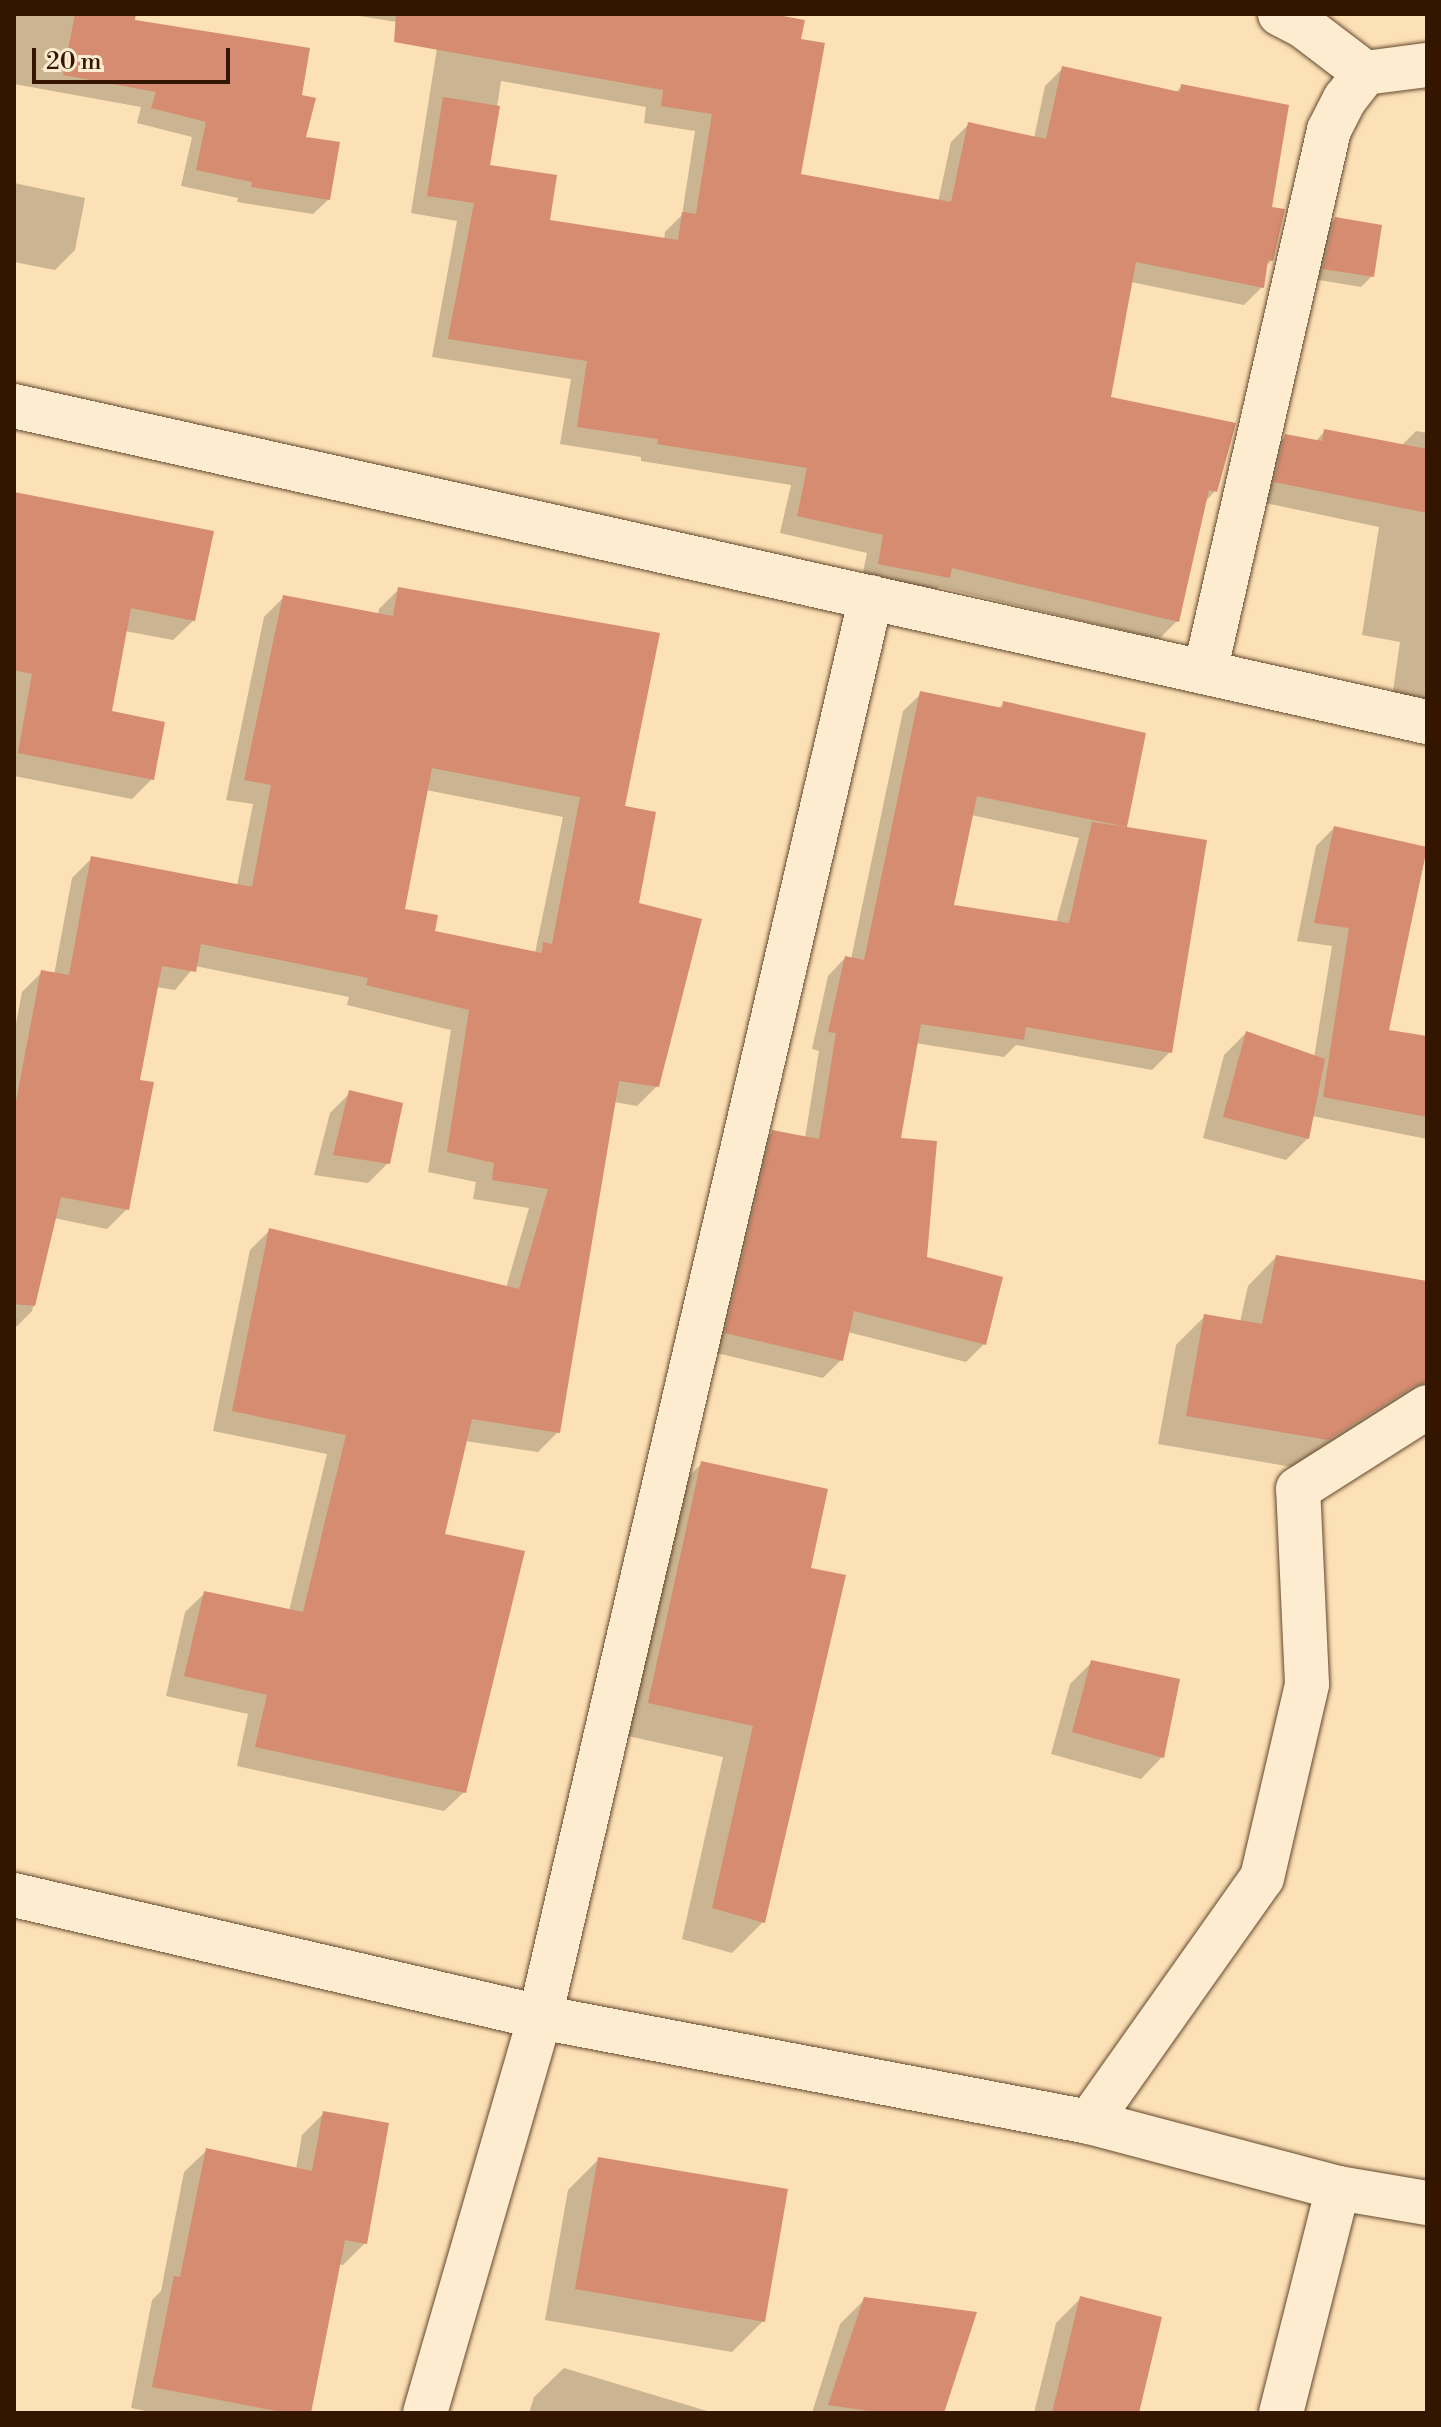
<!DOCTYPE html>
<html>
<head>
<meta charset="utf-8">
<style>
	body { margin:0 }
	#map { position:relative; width:1441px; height:2427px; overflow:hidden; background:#fde1b6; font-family:"Libre Bodoni",serif }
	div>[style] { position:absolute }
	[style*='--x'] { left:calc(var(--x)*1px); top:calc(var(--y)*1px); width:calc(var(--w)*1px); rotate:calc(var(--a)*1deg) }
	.shadow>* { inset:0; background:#0003 }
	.building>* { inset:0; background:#d58c71 }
	.roads { filter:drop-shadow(0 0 2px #66482e) drop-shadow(0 0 2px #66482e) }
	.minor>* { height:44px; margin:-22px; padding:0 22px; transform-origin:22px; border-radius:22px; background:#feecd0 }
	span { translate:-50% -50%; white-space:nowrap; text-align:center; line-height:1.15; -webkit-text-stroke:7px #feecd0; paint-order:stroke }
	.frame { position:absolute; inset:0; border:16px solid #331500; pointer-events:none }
	.scale { position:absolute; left:32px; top:48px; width:198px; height:36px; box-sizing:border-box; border:4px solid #331500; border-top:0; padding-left:10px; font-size:24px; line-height:28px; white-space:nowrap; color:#331500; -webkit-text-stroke:6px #feecd0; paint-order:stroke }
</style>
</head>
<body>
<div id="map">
	<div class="shadow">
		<i style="clip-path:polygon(14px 14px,133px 14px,132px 22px,300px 96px,304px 138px,329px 199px,313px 214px,237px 202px,238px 198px,181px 186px,192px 137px,137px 123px,141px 107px,14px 84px)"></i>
		<i style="clip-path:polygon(evenodd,347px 14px,780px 14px,799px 41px,799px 176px,938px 202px,951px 142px,968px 125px,1034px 138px,1045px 86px,1063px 68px,1175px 93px,1182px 86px,1269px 209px,1272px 260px,1265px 267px,1262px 287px,1244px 305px,1131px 282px,1108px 399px,1215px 491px,1204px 503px,1177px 621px,1159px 639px,939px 587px,931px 595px,861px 582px,867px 553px,780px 533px,791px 485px,641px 461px,641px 457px,560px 444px,571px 379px,432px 357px,457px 221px,411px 213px,440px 29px,347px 14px,501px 81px,646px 107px,644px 123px,695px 131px,682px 215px,665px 232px,664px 240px,547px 221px,488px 166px,501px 81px)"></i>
		<i style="clip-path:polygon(14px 183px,85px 198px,75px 250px,55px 270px,14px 262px)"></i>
		<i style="clip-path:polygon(1335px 219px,1372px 276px,1361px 287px,1313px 279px,1324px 230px)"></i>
		<i style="clip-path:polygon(1325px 431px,1401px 446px,1416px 431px,1427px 433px,1427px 720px,1390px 712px,1400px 642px,1362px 635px,1379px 527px,1256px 501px,1266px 456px,1286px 436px,1315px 442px)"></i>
		<i style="clip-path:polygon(14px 494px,194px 620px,173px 640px,125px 631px,110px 713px,152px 779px,132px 799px,14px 776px)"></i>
		<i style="clip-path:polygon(evenodd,399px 589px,624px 805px,657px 1086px,637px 1106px,614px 1102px,558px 1432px,538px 1452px,465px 1441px,443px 1536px,464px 1792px,444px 1811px,237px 1766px,248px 1714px,166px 1696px,185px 1612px,205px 1593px,289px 1611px,327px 1454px,213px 1431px,250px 1250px,270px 1230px,506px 1288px,529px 1208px,473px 1199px,476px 1182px,428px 1172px,451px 1030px,347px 1005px,349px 997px,195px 966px,175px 990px,156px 987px,138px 1081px,127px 1209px,107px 1229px,54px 1218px,32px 1311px,14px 1329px,14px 1034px,22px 992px,41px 973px,54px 975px,72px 878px,92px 858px,237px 886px,253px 804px,226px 800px,264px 617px,284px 597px,378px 615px,379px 609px,399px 589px,426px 790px,563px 817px,535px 953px,433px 933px,403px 911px,426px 790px)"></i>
		<i style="clip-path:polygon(evenodd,921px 694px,998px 709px,1004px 703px,1144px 734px,1124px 829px,1170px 1052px,1152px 1070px,1016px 1045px,1004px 1057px,915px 1043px,898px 1140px,925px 1259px,984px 1344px,966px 1362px,848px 1332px,841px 1360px,823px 1378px,708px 1351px,755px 1150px,773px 1132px,805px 1138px,819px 1051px,812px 1049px,828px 976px,845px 958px,851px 959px,903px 711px,921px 694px,971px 815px,1079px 838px,1056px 923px,952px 906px,971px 815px)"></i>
		<i style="clip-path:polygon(1334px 828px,1427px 849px,1387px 1031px,1427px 1038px,1427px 1139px,1312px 1116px,1308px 1138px,1286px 1160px,1203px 1138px,1224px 1055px,1246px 1033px,1314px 1058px,1332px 946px,1297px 941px,1316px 846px)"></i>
		<i style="clip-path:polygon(350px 1093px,388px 1163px,368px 1183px,314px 1175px,330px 1113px)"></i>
		<i style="clip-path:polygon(1276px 1257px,1427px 1283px,1427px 1391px,1298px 1468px,1158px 1444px,1176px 1345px,1205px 1316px,1240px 1322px,1248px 1286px)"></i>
		<i style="clip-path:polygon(702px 1463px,809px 1569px,763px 1922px,732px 1953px,682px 1939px,723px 1757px,619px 1734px,671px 1494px)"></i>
		<i style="clip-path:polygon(1092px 1662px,1162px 1757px,1141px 1779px,1051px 1754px,1070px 1684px)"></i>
		<i style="clip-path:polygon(324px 2113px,365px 2243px,343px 2265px,338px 2264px,309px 2413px,155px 2413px,131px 2408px,152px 2300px,161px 2291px,184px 2172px,206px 2151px,296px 2169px,302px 2135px)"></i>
		<i style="clip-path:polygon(599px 2159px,763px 2321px,732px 2352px,545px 2320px,568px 2190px)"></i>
		<i style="clip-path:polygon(1081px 2298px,1137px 2413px,1034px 2413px,1056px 2323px)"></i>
		<i style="clip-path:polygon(865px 2299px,942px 2413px,812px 2413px,840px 2324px)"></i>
		<i style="clip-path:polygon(564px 2368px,707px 2411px,707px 2413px,529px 2413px,534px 2397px)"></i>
	</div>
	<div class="building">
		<i style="clip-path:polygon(75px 14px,136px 14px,135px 20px,310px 48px,302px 95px,316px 98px,306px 137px,340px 142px,330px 200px,251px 187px,252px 182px,196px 170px,206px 122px,151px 108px,156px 92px,63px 75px)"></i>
		<i style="clip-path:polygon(396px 14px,772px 14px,805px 20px,801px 39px,825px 43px,801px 174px,951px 202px,968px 122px,1046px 139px,1062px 66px,1180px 92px,1181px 84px,1289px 105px,1272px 207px,1285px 209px,1273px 261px,1268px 260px,1264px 288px,1136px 262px,1111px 397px,1236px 423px,1217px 492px,1209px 490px,1179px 622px,952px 568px,950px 578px,878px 564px,883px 535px,797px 516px,807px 468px,657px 444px,658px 439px,577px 427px,587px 361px,448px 339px,474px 203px,427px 196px,443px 97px,500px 106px,490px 165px,557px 175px,550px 220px,678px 240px,682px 212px,696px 214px,712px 114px,661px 106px,663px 90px,394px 42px)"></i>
		<i style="clip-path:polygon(1335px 217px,1382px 225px,1374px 277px,1323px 269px)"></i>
		<i style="clip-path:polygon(1324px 429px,1427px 449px,1427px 513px,1274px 482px,1285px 434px,1322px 441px)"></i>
		<i style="clip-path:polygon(14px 492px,214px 531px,195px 621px,131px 608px,112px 711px,165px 722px,154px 780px,18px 753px,32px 674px,14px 670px)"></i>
		<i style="clip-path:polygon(398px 587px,660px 633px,625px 806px,432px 768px,405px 909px,438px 915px,435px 931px,542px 953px,543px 942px,552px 944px,580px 797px,656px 812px,639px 903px,702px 919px,659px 1087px,619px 1081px,560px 1433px,472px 1419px,445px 1534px,525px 1551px,466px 1793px,255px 1747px,267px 1695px,184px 1676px,204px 1591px,303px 1612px,346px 1435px,232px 1411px,269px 1228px,519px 1289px,548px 1189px,492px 1180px,494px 1163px,447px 1152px,469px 1010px,366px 985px,368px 978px,201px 944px,196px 972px,162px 966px,140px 1080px,154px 1082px,129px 1210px,61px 1197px,35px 1306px,14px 1304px,14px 1112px,41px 970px,69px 975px,91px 856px,252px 887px,271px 785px,244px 780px,283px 595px,393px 616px)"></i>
		<i style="clip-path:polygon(evenodd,920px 691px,1002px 708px,1003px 701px,1146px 733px,1127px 827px,1207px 840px,1172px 1053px,1026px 1027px,1024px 1040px,921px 1024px,901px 1138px,937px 1141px,927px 1257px,1003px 1277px,986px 1345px,854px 1311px,843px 1361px,725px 1333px,772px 1130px,819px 1139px,836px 1033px,828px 1032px,845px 956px,864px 960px,920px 691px,977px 796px,1127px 827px,1092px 822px,1069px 923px,954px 905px,977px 796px)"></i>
		<i style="clip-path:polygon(1334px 826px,1427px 847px,1389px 1030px,1427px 1036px,1427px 1117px,1323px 1097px,1349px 928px,1314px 923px)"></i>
		<i style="clip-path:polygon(1246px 1031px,1325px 1059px,1309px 1139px,1223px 1117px)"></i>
		<i style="clip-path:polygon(349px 1090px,403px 1103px,390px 1164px,333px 1155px)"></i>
		<i style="clip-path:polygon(1276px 1255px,1427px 1281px,1427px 1382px,1414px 1386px,1328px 1440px,1186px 1416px,1204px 1314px,1262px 1324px)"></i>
		<i style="clip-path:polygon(701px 1461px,828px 1489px,811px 1568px,846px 1575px,765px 1923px,712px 1908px,753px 1726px,648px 1703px)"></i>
		<i style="clip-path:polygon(1091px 1660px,1180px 1679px,1164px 1758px,1072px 1732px)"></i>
		<i style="clip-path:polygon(323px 2111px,389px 2123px,367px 2244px,345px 2240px,311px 2413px,287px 2413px,152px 2387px,174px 2276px,180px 2277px,206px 2148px,312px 2171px)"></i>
		<i style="clip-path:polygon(598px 2157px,788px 2189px,765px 2322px,575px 2289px)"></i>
		<i style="clip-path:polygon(1080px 2296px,1162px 2317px,1139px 2413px,1052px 2413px)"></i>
		<i style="clip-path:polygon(864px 2297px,977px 2312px,944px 2413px,882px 2413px,828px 2405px)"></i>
	</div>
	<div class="roads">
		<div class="minor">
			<i style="--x:1280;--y:14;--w:25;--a:27"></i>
			<i style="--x:1302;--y:25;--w:79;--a:37.3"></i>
			<i style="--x:14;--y:406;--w:1448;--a:12.61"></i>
			<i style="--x:1205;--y:672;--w:556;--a:-77.11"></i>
			<i style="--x:1329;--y:130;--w:35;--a:-63"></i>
			<i style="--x:1345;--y:99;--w:33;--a:-52"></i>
			<i style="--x:1365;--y:73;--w:63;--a:-7.4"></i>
			<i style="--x:14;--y:1895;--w:540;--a:13.06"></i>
			<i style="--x:540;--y:2017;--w:559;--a:10.83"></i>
			<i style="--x:1089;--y:2122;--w:258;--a:14.8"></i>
			<i style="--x:1338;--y:2188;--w:90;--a:9.6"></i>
			<i style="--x:1089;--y:2122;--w:299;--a:-54.7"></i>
			<i style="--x:1262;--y:1878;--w:199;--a:-76.9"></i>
			<i style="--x:1307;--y:1684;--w:195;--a:-92.6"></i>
			<i style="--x:1298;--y:1489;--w:153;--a:-32.4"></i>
			<i style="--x:425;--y:2413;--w:412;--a:-73.8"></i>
			<i style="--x:540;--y:2017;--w:1458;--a:-76.88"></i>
			<i style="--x:1281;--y:2413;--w:232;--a:-75.8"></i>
		</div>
	</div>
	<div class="frame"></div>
	<div class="scale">20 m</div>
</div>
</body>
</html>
